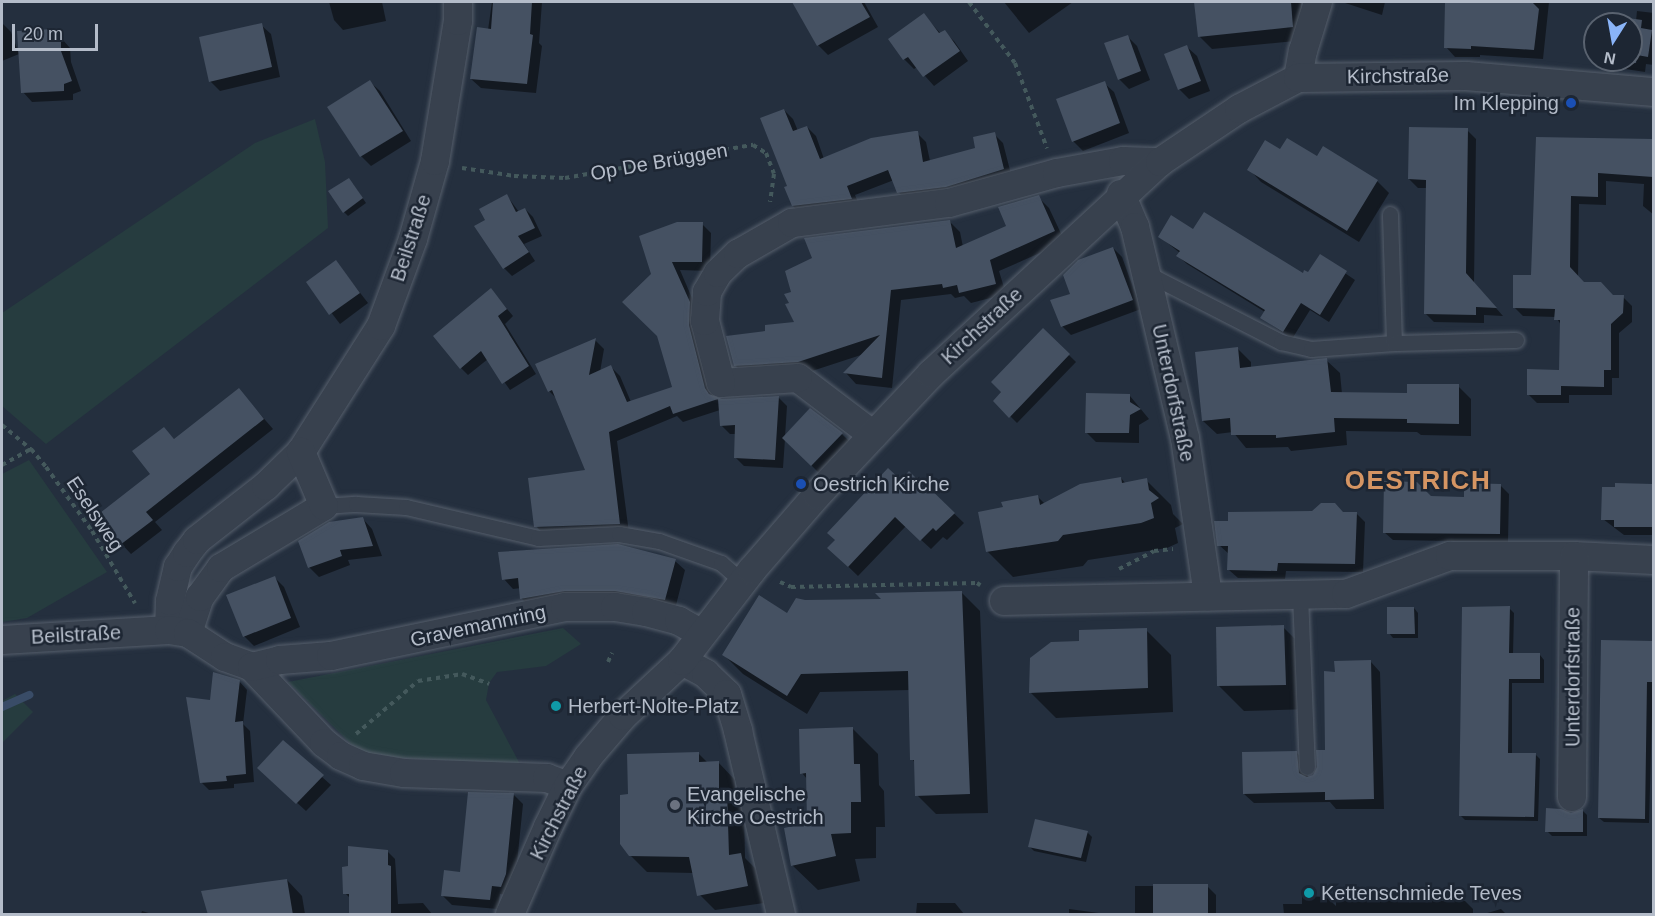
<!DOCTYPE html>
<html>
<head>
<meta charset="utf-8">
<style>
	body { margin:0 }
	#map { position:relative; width:1655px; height:916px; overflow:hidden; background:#242f3e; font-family:Arial,sans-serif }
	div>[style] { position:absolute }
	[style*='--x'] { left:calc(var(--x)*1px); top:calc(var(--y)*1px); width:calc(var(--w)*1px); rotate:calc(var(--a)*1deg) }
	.green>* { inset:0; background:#263c3f }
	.shadow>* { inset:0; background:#0007 }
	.stream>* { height:8px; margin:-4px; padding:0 4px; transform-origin:4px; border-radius:4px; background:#394c67 }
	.building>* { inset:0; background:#455162 }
	.path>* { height:4px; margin-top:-2px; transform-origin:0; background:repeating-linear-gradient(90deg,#44595c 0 4.5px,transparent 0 9px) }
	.roads { filter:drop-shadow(0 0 2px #565f6c) drop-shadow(0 0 2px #565f6c) }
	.service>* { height:15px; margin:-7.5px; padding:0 7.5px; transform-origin:7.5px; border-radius:7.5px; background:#38414e }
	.minor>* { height:28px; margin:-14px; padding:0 14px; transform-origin:14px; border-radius:14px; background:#38414e }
	.dots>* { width:16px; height:16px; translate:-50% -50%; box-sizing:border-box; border:3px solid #1d2633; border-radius:50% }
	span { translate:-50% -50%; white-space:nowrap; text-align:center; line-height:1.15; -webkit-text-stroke:5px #1d2633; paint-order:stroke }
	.street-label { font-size:20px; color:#b4bcc9 }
	.poi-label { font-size:20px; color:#b4bcc9 }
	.right { translate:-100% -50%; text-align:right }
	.left { translate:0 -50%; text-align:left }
	.district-label { font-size:26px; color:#d59563; font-weight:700; letter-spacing:1.5px }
	.frame { position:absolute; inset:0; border:3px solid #b4bcc9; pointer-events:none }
	.north { position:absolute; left:1583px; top:12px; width:60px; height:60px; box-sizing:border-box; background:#1d2633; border:2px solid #59626f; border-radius:50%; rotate:191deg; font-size:16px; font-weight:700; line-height:24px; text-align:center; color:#b4bcc9 }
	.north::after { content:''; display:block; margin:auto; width:21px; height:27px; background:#8ab4f8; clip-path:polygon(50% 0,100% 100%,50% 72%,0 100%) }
	.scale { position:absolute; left:12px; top:24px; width:86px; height:27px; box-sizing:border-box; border:3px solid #b4bcc9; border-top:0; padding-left:8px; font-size:18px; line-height:21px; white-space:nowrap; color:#b4bcc9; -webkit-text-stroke:4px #1d2633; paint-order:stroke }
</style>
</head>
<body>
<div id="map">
	<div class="green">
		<i style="clip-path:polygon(315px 119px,325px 162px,328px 228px,46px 444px,2px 406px,2px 313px,255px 143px)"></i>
		<i style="clip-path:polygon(29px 460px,107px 572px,27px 618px,2px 622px,2px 474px)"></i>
		<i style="clip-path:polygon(563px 628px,581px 644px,546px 666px,497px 672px,489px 683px,486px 700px,520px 764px,400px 758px,359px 752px,288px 682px)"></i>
		<i style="clip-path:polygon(15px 694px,33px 712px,2px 743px,2px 701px)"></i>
	</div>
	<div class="shadow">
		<i style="clip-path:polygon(329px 2px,382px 2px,386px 21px,343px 30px,334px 20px)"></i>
		<i style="clip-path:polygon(492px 2px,542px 2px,539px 43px,542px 46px,536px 93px,481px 88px,471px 79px,488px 30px)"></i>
		<i style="clip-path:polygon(794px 2px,864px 2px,878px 27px,828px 55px,818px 45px)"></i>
		<i style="clip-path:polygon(1004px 2px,1073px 2px,1029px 33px)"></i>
		<i style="clip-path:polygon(1195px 2px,1301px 2px,1305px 40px,1212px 49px,1199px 36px)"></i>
		<i style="clip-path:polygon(1342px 2px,1385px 2px,1382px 15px)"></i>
		<i style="clip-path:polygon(1446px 2px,1549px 2px,1543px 59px,1480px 55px,1480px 57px,1455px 57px,1446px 47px)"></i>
		<i style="clip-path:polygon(1637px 11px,1654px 13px,1654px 65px,1646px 64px,1645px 72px,1612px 67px,1605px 60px,1631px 60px,1631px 24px,1607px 24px,1636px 21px)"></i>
		<i style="clip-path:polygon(924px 15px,941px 34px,944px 32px,954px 41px,968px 61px,934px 86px,917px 67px,914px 69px,904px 59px,890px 39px)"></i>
		<i style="clip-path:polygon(2px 23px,11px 32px,19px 54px,2px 61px)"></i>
		<i style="clip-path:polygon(261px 25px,271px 34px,280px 77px,220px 91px,210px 81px)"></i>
		<i style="clip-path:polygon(54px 30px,70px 48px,71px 62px,81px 91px,73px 94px,73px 100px,32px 102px,23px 92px)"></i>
		<i style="clip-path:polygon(1127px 36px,1137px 46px,1150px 80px,1129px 89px,1119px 79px)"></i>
		<i style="clip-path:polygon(1187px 47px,1197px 56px,1210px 91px,1189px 99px,1179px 89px)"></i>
		<i style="clip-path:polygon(370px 82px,380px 91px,411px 141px,371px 166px,361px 156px)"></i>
		<i style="clip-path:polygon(1104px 83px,1114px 92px,1129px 133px,1083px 151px,1073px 141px)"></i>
		<i style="clip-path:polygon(784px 110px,793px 119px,798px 131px,807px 127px,816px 136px,824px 159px,917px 133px,926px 142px,930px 161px,977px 149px,994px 134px,1003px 143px,1012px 178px,908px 201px,898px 192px,894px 180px,855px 195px,860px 207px,802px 215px,793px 206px,789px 187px)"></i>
		<i style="clip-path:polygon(1467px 130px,1476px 139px,1474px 283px,1503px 316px,1484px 315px,1484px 323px,1434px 322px,1425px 313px,1427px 188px,1418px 188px,1409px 179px)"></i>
		<i style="clip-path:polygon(1537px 138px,1654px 141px,1654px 215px,1643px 206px,1644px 184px,1606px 181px,1606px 205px,1579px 204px,1578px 278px,1583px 283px,1614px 297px,1623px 297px,1632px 306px,1632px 322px,1619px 333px,1619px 378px,1612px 378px,1612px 395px,1569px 395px,1569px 403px,1537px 403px,1528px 394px,1561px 371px,1561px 325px,1556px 317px,1523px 316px,1514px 307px,1532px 276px)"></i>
		<i style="clip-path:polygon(1281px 151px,1317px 158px,1377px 181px,1389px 193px,1359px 242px,1261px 182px,1249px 169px)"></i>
		<i style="clip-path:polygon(353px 184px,366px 203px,348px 216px,344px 212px)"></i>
		<i style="clip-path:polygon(507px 196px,519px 212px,525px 209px,533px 217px,542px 236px,524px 244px,535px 261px,512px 276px,504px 268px,487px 220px)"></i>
		<i style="clip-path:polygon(1038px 197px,1049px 208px,1065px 242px,999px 271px,1006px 294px,971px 303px,964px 296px,955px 298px,951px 294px,901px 300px,892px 388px,856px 384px,846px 373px,864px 354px,809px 372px,746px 376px,735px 365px,767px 332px,796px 323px,949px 221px,960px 232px,963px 247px,1008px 226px)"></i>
		<i style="clip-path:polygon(702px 224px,711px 233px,710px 271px,680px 270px,698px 312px,698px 335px,714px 398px,721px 401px,778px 397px,787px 406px,785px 437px,842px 434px,851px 443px,821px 475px,785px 439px,783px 468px,744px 466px,735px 457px,736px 434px,730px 434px,721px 425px,720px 410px,683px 422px,677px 416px,617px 441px,629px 533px,545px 536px,536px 526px,588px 471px,557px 399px,549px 391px,595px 340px,604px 349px,600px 372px,611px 367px,620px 376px,631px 402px,674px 388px,658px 335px,624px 302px)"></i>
		<i style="clip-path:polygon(1194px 231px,1303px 275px,1309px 274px,1320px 256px,1355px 280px,1329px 322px,1310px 310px,1292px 339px,1262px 318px,1265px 312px,1187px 264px,1178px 256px,1180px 253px,1160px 237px)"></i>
		<i style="clip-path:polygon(1113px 248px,1122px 257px,1141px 309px,1071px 335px,1062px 326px,1072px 295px)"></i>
		<i style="clip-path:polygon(336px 262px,368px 303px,340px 324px,308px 282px)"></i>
		<i style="clip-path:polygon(498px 298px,513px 316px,505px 324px,536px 374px,510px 390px,488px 359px,468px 375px,461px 368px)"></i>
		<i style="clip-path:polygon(1043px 330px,1076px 362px,1017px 423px,995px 401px)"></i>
		<i style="clip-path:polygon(1238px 349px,1251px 362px,1251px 368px,1326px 360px,1340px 373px,1342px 394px,1409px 395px,1458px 386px,1471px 399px,1471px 436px,1421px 435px,1417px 432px,1346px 431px,1347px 445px,1291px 451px,1288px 447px,1246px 448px,1233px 432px,1217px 434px,1203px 421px)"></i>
		<i style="clip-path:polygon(239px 390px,273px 429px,155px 522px,162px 530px,131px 554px,117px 539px,109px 538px,99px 528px,152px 475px,164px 429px,175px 440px)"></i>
		<i style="clip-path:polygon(1130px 396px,1149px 419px,1139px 425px,1139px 443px,1096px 442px,1086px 432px)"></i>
		<i style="clip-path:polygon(1121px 478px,1126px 484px,1146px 480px,1171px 505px,1173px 514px,1183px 524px,1175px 528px,1178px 543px,1167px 548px,1088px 560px,1083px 566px,1013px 577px,987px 551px,1004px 509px,1037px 496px,1045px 504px)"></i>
		<i style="clip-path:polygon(918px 479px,964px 523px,947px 540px,943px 537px,931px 549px,906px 526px,858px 576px,829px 548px,901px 482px)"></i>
		<i style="clip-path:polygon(1500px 485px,1509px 494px,1508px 542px,1393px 540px,1384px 532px,1431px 498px,1465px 499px)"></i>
		<i style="clip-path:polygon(1616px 485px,1654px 485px,1654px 535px,1624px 535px,1603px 519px)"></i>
		<i style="clip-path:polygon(1343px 513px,1356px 513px,1365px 522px,1363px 572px,1286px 571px,1285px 579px,1238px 578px,1229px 570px,1229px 554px,1219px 545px)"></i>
		<i style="clip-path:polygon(363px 519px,372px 529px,382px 556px,348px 560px,350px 565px,319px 577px,309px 567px)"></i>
		<i style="clip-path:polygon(675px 561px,685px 570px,675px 609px,532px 608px,522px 599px,521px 588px,513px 589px,504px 579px)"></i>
		<i style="clip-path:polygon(274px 577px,284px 587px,300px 627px,254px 646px,244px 636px)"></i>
		<i style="clip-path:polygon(961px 592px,980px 611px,988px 813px,936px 814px,917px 795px,916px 764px,912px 759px,910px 690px,820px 692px,807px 714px,743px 674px,724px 655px,805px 602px,884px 600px)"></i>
		<i style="clip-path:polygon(1414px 608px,1418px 613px,1418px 638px,1393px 638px,1389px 633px)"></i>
		<i style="clip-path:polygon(1509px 608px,1514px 613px,1513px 654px,1540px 655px,1544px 660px,1544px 683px,1512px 683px,1512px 754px,1535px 754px,1540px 759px,1538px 821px,1465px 820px,1461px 816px)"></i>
		<i style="clip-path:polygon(1283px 627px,1308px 652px,1310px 709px,1244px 711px,1219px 686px)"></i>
		<i style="clip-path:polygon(1146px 630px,1171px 655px,1173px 712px,1056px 718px,1031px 693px,1081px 642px)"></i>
		<i style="clip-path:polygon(1602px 641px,1654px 642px,1649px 823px,1604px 822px,1599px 818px)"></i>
		<i style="clip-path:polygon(1371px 662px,1380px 672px,1384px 809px,1336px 809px,1330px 802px,1254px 803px,1244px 794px,1296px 752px,1306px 762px,1308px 779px,1317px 773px,1318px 752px,1327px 751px)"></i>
		<i style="clip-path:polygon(239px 681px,247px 690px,243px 724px,250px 731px,254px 782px,234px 784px,234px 788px,209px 790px,201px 782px,211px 702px)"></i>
		<i style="clip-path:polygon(853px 729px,878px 754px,879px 785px,884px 791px,885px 827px,876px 827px,876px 858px,855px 859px,860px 881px,818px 890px,792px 865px,809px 824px,807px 779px,802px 773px)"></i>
		<i style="clip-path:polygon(283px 742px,331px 785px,306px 811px,268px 776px)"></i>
		<i style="clip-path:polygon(699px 754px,708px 763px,718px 762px,735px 780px,736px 802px,744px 810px,745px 858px,758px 871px,764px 903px,715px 910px,698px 893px,694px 873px,647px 872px,630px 855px,630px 795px)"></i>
		<i style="clip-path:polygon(514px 795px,523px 804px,515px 883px,510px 895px,500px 894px,498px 909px,452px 905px,443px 896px,462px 873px)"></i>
		<i style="clip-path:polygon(1583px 811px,1587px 815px,1587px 836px,1552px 836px,1547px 831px)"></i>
		<i style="clip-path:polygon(1087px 832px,1092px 837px,1086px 862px,1034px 851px,1030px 847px)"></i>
		<i style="clip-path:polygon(387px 851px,395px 859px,398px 904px,423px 903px,432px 914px,351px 914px,351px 899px,345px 893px)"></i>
		<i style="clip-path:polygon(287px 880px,302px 896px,305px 914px,210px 914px)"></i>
		<i style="clip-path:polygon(1135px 886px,1207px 886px,1216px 895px,1216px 914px,1135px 914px)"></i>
		<i style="clip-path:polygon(1302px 896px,1327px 897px,1336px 906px,1336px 897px,1437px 897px,1441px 901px,1465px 901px,1473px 909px,1473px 914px,1284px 914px,1283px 904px,1302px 904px)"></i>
		<i style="clip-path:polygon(917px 903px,955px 903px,964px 914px,916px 914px)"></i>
		<i style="clip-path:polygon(1069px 909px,1106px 914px,1069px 914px)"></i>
		<i style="clip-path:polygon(1501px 909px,1506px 914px,1553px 914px,1484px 914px)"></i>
		<i style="clip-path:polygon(142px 911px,152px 914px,141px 914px)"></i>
	</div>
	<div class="stream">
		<i style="--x:2;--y:707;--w:30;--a:-24"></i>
	</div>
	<div class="building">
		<i style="clip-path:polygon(493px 2px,532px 2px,530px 34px,533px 35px,527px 84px,470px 79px,477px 27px,491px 29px)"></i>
		<i style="clip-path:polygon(792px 2px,861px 2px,870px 17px,817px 46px)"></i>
		<i style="clip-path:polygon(1194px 2px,1291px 2px,1293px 27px,1198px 37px)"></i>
		<i style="clip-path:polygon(1445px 2px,1532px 2px,1539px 9px,1534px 50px,1471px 46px,1471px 49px,1444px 48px)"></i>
		<i style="clip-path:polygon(924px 13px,939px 33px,945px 30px,960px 51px,923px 77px,908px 57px,903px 60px,888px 39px)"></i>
		<i style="clip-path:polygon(1607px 15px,1642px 20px,1641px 28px,1652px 30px,1648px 57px,1637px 55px,1636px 63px,1615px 60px,1631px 60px,1631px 24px,1606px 24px)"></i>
		<i style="clip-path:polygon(262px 23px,272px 67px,209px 82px,199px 37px)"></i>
		<i style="clip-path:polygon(54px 29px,55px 37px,61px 36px,61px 51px,72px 81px,64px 84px,64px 91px,21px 93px,17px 31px)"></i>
		<i style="clip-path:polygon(1128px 35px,1141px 71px,1118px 80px,1104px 43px)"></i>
		<i style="clip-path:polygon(1187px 45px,1201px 81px,1178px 90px,1164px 54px)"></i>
		<i style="clip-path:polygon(370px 80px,403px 131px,360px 157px,327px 107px)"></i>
		<i style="clip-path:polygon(1105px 81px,1120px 123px,1072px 142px,1056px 99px)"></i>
		<i style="clip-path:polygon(784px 109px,793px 131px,807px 126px,820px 159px,871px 138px,915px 131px,918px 131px,923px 162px,975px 148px,973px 137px,995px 132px,1004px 169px,946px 187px,897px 193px,888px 170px,847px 186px,852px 199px,792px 206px,784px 187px,787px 186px,760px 118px)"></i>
		<i style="clip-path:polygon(1409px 127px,1468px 128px,1466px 273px,1497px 308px,1476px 307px,1476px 315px,1424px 314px,1426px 180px,1408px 179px)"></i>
		<i style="clip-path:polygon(1536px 137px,1653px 139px,1653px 177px,1598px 173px,1598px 197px,1571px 196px,1570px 267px,1584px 282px,1601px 282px,1613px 295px,1624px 295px,1623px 313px,1611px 324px,1611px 370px,1604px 370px,1604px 387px,1561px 386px,1561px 395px,1527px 395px,1527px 369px,1559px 370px,1560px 320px,1554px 320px,1555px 309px,1513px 308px,1513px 275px,1531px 275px)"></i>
		<i style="clip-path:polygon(1287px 138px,1317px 156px,1323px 146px,1378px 180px,1347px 231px,1247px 170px,1265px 140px,1280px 149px)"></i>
		<i style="clip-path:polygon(349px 178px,363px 198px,343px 213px,328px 191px)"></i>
		<i style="clip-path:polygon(507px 194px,516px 212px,525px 208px,535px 228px,518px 236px,529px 252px,503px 269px,474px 226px,485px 220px,479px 209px)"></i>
		<i style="clip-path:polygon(1039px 195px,1055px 231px,990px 260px,996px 284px,959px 293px,957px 285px,943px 288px,942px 284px,891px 290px,882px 378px,843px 373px,880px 335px,798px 362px,734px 366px,726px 336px,765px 331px,765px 325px,794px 322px,785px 304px,789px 303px,784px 294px,791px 292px,785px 271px,812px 258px,804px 238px,950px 220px,956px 248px,1006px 226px,998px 207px)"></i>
		<i style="clip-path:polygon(1204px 212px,1303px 273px,1304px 270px,1308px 272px,1320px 254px,1347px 271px,1320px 315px,1301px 303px,1283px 332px,1260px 318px,1265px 310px,1176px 256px,1180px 251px,1158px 237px,1171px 215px,1193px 229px)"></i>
		<i style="clip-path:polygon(677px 222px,703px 222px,702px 262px,672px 262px,690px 302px,689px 325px,705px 388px,709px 394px,722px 399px,779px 396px,775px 460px,734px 458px,735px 425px,720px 426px,718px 399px,673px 414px,670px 406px,609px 432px,620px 524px,534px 527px,528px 478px,585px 470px,552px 390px,548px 392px,535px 364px,596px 338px,589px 375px,611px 365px,627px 402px,672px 387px,657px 336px,622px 302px,651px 274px,639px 236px)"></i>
		<i style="clip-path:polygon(1113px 247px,1133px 300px,1061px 327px,1050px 300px,1070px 294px,1063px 275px,1078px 260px)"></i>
		<i style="clip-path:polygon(336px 260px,360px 293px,329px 315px,306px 282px)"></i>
		<i style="clip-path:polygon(491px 288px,507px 309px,498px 316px,529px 366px,502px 384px,481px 351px,460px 369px,433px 336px)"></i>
		<i style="clip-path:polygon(1043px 328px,1070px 354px,1009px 418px,993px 401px,1001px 392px,991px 382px)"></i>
		<i style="clip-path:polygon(1238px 347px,1240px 368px,1327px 358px,1331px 392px,1407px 393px,1407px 384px,1459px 384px,1459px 424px,1407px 423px,1407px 419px,1334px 418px,1335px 432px,1276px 438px,1276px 435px,1231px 435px,1230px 418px,1202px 421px,1195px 352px)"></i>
		<i style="clip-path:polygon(239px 388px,264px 419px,146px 512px,153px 520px,120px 545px,108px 530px,98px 528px,100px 513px,150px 474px,132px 451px,164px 427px,174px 439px)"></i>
		<i style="clip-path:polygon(1086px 393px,1130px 394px,1130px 402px,1141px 409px,1130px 415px,1129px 433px,1085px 433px)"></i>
		<i style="clip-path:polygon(810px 408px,843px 433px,811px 466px,782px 438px)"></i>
		<i style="clip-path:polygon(888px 468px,901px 480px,909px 471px,916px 478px,918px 477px,955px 513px,936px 531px,933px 528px,920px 541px,895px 517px,848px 567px,827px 548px,835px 540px,827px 533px)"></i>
		<i style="clip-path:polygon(1121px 477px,1122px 483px,1147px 478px,1149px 490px,1159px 498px,1151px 503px,1154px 518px,1141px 523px,1063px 535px,1058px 541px,986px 552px,978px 512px,1003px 507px,1001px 502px,1038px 495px,1040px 505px,1080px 484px)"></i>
		<i style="clip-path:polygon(1384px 481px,1417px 482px,1431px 496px,1464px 497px,1464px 483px,1501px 484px,1500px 534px,1383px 533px)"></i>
		<i style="clip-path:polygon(1615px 483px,1653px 484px,1653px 527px,1614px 527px,1614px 520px,1601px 520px,1602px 487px,1615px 487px)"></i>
		<i style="clip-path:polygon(1321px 503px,1335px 503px,1343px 512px,1357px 512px,1355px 564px,1278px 563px,1277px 571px,1227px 570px,1228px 546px,1217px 546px,1214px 521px,1228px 521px,1228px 512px,1312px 511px)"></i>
		<i style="clip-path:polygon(363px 517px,373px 546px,340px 550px,342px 556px,308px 568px,298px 541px,329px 522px)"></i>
		<i style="clip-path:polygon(618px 544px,676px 559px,665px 600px,615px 591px,565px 591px,520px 599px,518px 578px,502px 580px,498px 552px)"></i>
		<i style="clip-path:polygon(275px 576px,291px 618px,243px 637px,226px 595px)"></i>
		<i style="clip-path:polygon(962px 591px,970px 794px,915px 796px,914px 760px,910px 760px,908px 671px,801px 674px,787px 696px,722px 655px,759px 595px,787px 613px,796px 598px,805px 600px,881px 599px,875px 593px)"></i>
		<i style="clip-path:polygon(1510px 606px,1509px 653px,1540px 653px,1540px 679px,1509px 679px,1508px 753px,1536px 753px,1534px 817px,1459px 816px,1462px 607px)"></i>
		<i style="clip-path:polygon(1387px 607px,1414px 607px,1415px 634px,1387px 634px)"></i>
		<i style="clip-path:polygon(1284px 625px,1286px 685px,1217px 686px,1216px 627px)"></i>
		<i style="clip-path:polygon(1147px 628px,1148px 688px,1029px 693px,1030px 658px,1051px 642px,1079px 641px,1079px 630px)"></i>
		<i style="clip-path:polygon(1601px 640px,1653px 641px,1653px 682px,1647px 682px,1645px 819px,1598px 818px)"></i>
		<i style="clip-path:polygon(1371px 660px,1374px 799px,1325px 800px,1325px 792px,1243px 794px,1242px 752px,1297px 751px,1299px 773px,1307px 777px,1313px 775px,1317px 767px,1316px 750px,1325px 750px,1324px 671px,1335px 672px,1334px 661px)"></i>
		<i style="clip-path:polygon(213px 672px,240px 680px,235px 722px,243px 721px,246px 774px,226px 776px,227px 781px,200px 783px,186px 697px,210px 700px)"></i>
		<i style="clip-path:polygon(853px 727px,854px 764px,860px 764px,861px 802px,851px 802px,851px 833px,831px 834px,836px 856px,791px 866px,784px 828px,807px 823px,806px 773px,800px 774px,799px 729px)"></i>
		<i style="clip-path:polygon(283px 740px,324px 775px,296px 804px,257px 768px)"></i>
		<i style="clip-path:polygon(699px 752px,699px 762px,719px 761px,719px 791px,727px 791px,729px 855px,741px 853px,748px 886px,697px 896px,689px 857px,629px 856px,620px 844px,620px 795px,628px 794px,627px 754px)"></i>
		<i style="clip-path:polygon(468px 792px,514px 793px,506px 874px,501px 887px,492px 886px,490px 900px,441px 896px,444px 870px,460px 872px)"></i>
		<i style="clip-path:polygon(1546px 808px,1561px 809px,1571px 813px,1583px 809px,1583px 832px,1545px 832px)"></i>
		<i style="clip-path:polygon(1035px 819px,1088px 831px,1081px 858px,1028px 847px)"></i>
		<i style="clip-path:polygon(348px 846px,388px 850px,388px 865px,391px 866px,391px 915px,349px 915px,349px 894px,343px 894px,342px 867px,348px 866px)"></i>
		<i style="clip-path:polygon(287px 879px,293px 915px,208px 915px,201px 891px)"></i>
		<i style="clip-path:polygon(1153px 884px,1208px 884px,1208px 915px,1153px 915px)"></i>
	</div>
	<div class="path">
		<i style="--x:969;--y:2;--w:76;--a:53"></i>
		<i style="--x:1015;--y:63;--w:91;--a:69.4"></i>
		<i style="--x:462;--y:168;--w:53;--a:8.7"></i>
		<i style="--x:514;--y:176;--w:51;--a:2.2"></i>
		<i style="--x:565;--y:178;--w:191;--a:-10"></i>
		<i style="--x:753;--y:145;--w:15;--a:32"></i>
		<i style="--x:766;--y:153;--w:22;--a:69"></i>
		<i style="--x:774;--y:174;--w:28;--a:98"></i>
		<i style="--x:2;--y:425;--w:38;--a:40"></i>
		<i style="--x:31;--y:449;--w:23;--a:50"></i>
		<i style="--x:46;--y:467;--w:79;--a:54.3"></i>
		<i style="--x:92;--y:531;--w:84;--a:59.2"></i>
		<i style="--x:2;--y:465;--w:33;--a:-29"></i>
		<i style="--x:1119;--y:569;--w:39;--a:-27"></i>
		<i style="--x:1154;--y:551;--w:19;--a:-6"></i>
		<i style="--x:780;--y:582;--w:12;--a:24"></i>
		<i style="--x:791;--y:587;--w:186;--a:-1.2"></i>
		<i style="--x:977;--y:583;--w:4;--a:34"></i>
		<i style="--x:608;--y:662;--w:10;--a:-66"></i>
		<i style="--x:356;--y:734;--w:82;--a:-40.5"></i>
		<i style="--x:418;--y:681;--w:45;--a:-9"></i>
		<i style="--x:462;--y:674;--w:29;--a:20"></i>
	</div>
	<div class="roads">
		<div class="service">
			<i style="--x:1146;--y:273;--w:152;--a:27.1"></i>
			<i style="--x:1281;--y:342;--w:31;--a:13"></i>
			<i style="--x:1311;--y:349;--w:83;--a:-4.1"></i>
			<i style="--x:1394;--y:343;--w:129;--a:-91.8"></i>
			<i style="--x:1394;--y:343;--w:122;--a:-1.4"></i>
			<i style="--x:324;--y:506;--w:32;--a:-4"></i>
			<i style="--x:356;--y:504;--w:50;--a:3.4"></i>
			<i style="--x:406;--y:507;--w:136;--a:13.2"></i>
			<i style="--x:538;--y:538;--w:81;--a:-2.8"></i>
			<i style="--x:619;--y:534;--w:41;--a:9.9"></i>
			<i style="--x:659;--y:541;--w:66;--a:19.5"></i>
			<i style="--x:721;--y:563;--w:28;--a:41"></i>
			<i style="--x:1300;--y:595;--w:172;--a:87.7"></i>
		</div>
		<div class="minor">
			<i style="--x:1298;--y:78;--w:27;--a:-80"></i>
			<i style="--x:1303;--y:51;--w:51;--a:-73"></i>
			<i style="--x:1121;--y:194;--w:36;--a:67"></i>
			<i style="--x:1135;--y:227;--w:217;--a:76.7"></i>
			<i style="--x:1185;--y:438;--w:160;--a:81.7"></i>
			<i style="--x:873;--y:435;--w:94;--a:-142.8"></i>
			<i style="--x:798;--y:378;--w:77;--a:176.3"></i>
			<i style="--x:721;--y:383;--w:64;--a:-104.5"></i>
			<i style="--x:705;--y:321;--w:29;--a:-86"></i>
			<i style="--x:707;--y:292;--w:22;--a:-60"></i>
			<i style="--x:718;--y:273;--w:28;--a:-44"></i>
			<i style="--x:738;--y:254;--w:62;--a:-29.9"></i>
			<i style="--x:792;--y:223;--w:158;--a:-7.3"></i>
			<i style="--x:949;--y:203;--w:112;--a:-15.5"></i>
			<i style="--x:1057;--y:173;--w:67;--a:-10.3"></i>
			<i style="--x:1123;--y:161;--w:37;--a:2"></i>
			<i style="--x:1004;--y:601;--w:342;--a:-1.2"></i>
			<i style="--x:1346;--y:594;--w:111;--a:-20.1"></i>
			<i style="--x:1450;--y:556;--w:124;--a:0"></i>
			<i style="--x:1574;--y:556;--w:80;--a:2.9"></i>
			<i style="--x:169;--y:630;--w:29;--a:-88"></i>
			<i style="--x:170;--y:601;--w:35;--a:-77"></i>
			<i style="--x:178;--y:567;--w:17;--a:-57"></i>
			<i style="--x:187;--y:553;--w:16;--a:-52"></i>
			<i style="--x:197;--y:540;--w:88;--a:-38"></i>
			<i style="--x:266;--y:486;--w:49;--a:-44.2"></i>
			<i style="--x:301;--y:452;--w:149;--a:-57.6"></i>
			<i style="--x:381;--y:326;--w:93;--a:-69.8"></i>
			<i style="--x:413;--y:239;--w:81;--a:-74.2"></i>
			<i style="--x:435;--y:161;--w:142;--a:-80.7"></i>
			<i style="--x:458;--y:21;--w:19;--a:-90"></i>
			<i style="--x:188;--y:633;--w:38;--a:-72"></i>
			<i style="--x:200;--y:597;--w:36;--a:-54"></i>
			<i style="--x:221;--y:568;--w:120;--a:-31"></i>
			<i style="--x:324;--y:506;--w:59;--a:-113.1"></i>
			<i style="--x:2;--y:640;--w:167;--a:-3.4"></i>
			<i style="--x:169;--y:630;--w:19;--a:9"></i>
			<i style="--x:188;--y:633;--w:44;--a:33"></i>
			<i style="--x:225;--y:657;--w:29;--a:20"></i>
			<i style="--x:252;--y:667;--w:105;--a:46.5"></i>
			<i style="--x:324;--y:743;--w:21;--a:37"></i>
			<i style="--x:341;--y:756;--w:24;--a:24"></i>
			<i style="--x:363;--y:766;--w:42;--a:9.7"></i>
			<i style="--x:404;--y:773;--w:143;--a:2"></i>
			<i style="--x:547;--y:778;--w:22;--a:21"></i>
			<i style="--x:682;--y:661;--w:27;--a:28"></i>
			<i style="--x:706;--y:674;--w:29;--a:44"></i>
			<i style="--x:727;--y:694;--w:39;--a:73"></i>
			<i style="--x:738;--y:731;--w:188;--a:76.8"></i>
			<i style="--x:252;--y:667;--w:29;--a:-14"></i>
			<i style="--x:280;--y:660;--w:51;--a:-4.5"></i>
			<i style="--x:331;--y:656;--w:239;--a:-11.8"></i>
			<i style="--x:565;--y:607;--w:50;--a:0"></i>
			<i style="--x:615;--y:607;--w:31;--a:9"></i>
			<i style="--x:646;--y:612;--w:34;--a:15"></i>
			<i style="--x:679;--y:621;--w:25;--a:29"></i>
			<i style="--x:1572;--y:797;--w:241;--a:-89.5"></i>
			<i style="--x:510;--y:914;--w:95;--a:-66.4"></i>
			<i style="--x:548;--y:827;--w:46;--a:-64"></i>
			<i style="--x:568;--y:786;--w:35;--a:-55"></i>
			<i style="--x:588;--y:757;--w:54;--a:-49.5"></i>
			<i style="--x:623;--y:716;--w:81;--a:-43"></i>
			<i style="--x:682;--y:661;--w:115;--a:-52.4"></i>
			<i style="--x:752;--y:570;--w:99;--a:-49.1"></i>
			<i style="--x:817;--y:495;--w:166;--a:-46.7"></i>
			<i style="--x:931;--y:374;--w:312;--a:-42.8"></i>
			<i style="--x:1160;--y:162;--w:95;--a:-33.9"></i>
			<i style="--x:1239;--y:109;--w:67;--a:-27.7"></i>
			<i style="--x:1298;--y:78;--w:168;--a:-0.7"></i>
			<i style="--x:1466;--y:76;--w:189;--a:4.9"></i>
		</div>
	</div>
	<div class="dots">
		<i style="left:1571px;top:103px;background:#1a4fb4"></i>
		<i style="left:801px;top:484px;background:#1a4fb4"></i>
		<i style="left:556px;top:706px;background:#0f9aa8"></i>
		<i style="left:675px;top:805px;background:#6b7280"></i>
		<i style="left:1309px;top:893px;background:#0f9aa8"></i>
	</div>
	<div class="street-label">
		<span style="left:1398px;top:76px;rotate:-1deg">Kirchstraße</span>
		<span style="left:659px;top:162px;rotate:-10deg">Op De Brüggen</span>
		<span style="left:411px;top:238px;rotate:-72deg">Beilstraße</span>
		<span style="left:982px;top:326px;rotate:-43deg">Kirchstraße</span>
		<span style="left:1173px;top:393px;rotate:78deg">Unterdorfstraße</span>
		<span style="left:95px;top:514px;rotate:56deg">Eselsweg</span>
		<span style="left:478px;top:626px;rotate:-12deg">Gravemannring</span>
		<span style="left:76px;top:635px;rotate:-3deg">Beilstraße</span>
		<span style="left:1573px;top:677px;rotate:-90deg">Unterdorfstraße</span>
		<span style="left:559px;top:813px;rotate:-63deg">Kirchstraße</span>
	</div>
	<div class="poi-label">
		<span class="right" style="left:1559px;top:103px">Im Klepping</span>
		<span class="left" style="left:813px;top:484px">Oestrich Kirche</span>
		<span class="left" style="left:568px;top:706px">Herbert-Nolte-Platz</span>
		<span class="left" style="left:687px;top:806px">Evangelische<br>Kirche Oestrich</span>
		<span class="left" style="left:1321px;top:893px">Kettenschmiede Teves</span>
	</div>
	<div class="district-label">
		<span style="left:1418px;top:481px">OESTRICH</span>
	</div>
	<div class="frame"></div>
	<div class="north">N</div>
	<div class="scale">20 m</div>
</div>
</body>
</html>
